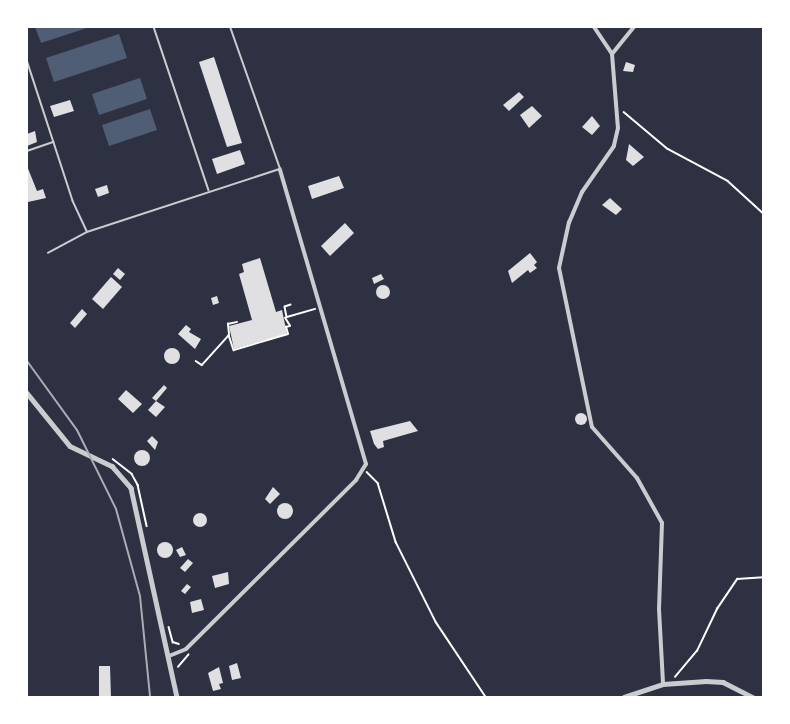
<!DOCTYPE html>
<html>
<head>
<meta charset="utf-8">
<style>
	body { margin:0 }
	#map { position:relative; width:790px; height:724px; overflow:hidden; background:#2d3142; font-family:"PT Sans Narrow",sans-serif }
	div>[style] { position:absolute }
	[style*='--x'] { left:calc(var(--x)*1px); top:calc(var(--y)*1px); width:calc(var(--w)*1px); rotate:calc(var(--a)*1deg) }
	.water>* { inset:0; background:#4f5d75 }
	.building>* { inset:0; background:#e0e0e3 }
	.round { border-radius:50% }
	.path>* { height:1.5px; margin:-0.75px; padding:0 0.75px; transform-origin:0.75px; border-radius:0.75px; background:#fff }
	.service>* { height:1.5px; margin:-0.75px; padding:0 0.75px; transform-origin:0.75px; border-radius:0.75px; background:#caccd0 }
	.minor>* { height:4px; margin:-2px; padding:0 2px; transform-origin:2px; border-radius:2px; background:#caccd0 }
	.tertiary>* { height:4.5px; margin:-2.25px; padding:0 2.25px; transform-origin:2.25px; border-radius:2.25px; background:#caccd0 }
	.rail>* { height:2px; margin:-1px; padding:0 1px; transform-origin:1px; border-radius:1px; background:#abadb3 }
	span { translate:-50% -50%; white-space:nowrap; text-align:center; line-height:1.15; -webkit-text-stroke:5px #fff; paint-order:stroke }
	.frame { position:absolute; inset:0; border:28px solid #fff; pointer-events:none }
</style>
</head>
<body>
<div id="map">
	<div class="water">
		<i style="clip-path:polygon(35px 27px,90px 27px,41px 43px)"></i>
		<i style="clip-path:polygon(119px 34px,127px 58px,54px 82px,46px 58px)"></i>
		<i style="clip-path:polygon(140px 78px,147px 99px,99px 115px,92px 94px)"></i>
		<i style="clip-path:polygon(150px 109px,157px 130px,109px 146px,102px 125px)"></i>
	</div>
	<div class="building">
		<i style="clip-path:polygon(214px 57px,242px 143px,227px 147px,199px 62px)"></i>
		<i style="clip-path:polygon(626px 62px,635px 65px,633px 72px,623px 71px)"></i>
		<i style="clip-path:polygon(519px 92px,524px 97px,509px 111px,503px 105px)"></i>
		<i style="clip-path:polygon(70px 100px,74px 111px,54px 117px,50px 106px)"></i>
		<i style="clip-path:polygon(532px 106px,542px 116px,529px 128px,520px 115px)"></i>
		<i style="clip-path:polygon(592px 116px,600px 126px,592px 135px,582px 127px)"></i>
		<i style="clip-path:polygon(35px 131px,37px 142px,27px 146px,27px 134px)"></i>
		<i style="clip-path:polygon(629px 144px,644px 157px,633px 166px,626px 160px)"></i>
		<i style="clip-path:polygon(240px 150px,245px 164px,217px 174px,212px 159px)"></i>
		<i style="clip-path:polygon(27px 166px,37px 191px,43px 189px,46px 198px,28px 202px)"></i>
		<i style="clip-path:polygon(339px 176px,344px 188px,312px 199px,308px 186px)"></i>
		<i style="clip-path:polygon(107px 185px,109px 193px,98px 197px,95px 189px)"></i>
		<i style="clip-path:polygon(610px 198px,622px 209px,616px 215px,602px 205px)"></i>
		<i style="clip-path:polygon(345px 223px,354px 233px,330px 256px,321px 246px)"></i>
		<i style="clip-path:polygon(530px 253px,537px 262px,534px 265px,537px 268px,530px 273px,528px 270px,512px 283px,508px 271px)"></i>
		<i style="clip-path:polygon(260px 258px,276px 312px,282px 310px,287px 334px,234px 349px,229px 326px,252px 320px,239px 274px,244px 272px,242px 264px)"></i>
		<i style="clip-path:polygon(118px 268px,125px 274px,120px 280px,113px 274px)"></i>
		<i style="clip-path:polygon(381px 274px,384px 279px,374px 284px,372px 278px)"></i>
		<i style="clip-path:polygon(111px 277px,122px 287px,103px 309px,92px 299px)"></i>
		<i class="round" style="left:376px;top:285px;width:14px;height:14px"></i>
		<i style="clip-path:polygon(217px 296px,219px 303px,213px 305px,211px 298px)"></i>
		<i style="clip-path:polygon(82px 309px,87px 314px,75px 328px,70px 323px)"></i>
		<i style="clip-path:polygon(186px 325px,191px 329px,189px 332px,201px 339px,195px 349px,178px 334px)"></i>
		<i class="round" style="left:164px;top:348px;width:16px;height:16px"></i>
		<i style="clip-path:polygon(164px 385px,167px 388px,156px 401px,152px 398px)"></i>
		<i style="clip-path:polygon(126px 390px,142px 404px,133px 413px,118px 399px)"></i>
		<i style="clip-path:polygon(156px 401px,165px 407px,156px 417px,148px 410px)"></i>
		<i class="round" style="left:575px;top:413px;width:12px;height:12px"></i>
		<i style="clip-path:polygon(410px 421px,418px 431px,383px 441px,384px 447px,378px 449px,374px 444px,370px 431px)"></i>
		<i style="clip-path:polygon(152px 436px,158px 442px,155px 450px,147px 441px)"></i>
		<i class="round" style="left:134px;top:450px;width:16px;height:16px"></i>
		<i style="clip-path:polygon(273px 487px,280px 494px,270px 504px,265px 499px)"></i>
		<i class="round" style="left:277px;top:503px;width:16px;height:16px"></i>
		<i class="round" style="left:193px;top:513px;width:14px;height:14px"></i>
		<i class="round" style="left:157px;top:542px;width:16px;height:16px"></i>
		<i style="clip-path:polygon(182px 547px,186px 555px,180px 557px,176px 550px)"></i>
		<i style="clip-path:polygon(188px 559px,193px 563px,185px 572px,180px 568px)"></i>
		<i style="clip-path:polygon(228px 572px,229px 584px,215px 588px,212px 576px)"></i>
		<i style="clip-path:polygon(187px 584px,191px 587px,185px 594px,181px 591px)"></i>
		<i style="clip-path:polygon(201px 599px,204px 610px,192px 613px,190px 602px)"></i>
		<i style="clip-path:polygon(237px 663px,241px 678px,232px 680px,229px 666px)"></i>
		<i style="clip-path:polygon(99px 666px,110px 666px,111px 697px,99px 697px)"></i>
		<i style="clip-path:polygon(219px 667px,223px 683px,219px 684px,221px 689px,213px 691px,208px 673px)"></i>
	</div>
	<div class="path">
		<i style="--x:624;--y:112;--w:57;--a:40.1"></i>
		<i style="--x:668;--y:149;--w:68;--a:28.1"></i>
		<i style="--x:728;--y:181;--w:47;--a:42.4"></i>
		<i style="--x:291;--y:305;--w:6;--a:162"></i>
		<i style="--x:285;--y:307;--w:10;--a:79"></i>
		<i style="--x:287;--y:317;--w:29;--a:-16"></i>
		<i style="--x:229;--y:334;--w:10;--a:-96"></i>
		<i style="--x:228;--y:324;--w:9;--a:-13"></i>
		<i style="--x:196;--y:361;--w:7;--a:34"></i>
		<i style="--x:202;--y:365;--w:40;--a:-48"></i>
		<i style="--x:229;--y:335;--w:16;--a:72"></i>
		<i style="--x:234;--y:350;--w:56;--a:-16.5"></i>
		<i style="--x:288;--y:334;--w:7;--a:-106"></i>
		<i style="--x:286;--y:327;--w:4;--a:-14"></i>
		<i style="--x:290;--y:326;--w:9;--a:-122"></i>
		<i style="--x:113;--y:459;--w:24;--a:38"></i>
		<i style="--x:132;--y:474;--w:13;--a:61"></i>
		<i style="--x:138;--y:485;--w:42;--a:77.6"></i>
		<i style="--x:367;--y:472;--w:16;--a:45"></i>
		<i style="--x:378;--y:483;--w:62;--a:73"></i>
		<i style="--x:396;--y:542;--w:89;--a:63.4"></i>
		<i style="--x:436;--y:622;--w:90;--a:56.3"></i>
		<i style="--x:169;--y:627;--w:16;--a:75"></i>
		<i style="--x:173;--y:642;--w:6;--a:18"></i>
		<i style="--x:178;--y:667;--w:16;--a:-50"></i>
		<i style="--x:675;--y:677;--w:34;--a:-50"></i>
		<i style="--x:697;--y:651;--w:47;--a:-64.5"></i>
		<i style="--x:717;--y:609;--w:36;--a:-56"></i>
		<i style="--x:737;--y:579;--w:26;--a:-4"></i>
	</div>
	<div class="service">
		<i style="--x:154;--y:27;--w:172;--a:71.4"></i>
		<i style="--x:27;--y:60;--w:148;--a:71.9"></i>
		<i style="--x:73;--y:201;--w:33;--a:65"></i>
		<i style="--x:27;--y:151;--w:28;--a:-19"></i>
		<i style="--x:48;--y:253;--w:44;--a:-28.3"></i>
		<i style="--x:87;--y:232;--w:203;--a:-18.1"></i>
		<i style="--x:280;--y:169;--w:151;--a:-109.4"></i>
	</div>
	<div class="minor">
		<i style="--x:594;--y:27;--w:32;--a:56"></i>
		<i style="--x:612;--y:54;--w:74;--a:85.4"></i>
		<i style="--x:618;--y:128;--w:18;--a:103"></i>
		<i style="--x:614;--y:146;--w:56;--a:124.8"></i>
		<i style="--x:582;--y:192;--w:33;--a:113"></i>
		<i style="--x:569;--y:222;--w:47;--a:102.3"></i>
		<i style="--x:559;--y:268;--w:162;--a:78.3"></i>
		<i style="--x:592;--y:427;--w:68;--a:48.6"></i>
		<i style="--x:637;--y:478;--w:51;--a:60.9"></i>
		<i style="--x:662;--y:523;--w:86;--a:92"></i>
		<i style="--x:659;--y:609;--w:75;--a:86.9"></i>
		<i style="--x:612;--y:54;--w:35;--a:-51"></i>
		<i style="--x:169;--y:656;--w:18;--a:-22"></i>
		<i style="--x:186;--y:649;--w:240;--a:-44.8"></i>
		<i style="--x:356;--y:480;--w:19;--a:-58"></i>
		<i style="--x:366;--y:464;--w:307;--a:-106.3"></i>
	</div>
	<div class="tertiary">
		<i style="--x:27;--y:393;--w:68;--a:50.9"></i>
		<i style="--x:70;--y:446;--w:47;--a:25.5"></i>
		<i style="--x:112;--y:466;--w:29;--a:49"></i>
		<i style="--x:131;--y:488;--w:214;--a:77.6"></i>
		<i style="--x:624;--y:697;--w:41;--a:-18.4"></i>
		<i style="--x:663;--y:684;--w:43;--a:-4"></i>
		<i style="--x:706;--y:681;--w:17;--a:3"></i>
		<i style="--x:723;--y:682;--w:34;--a:27"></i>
	</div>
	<div class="rail">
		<i style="--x:27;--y:361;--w:85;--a:54.1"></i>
		<i style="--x:77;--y:430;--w:88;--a:63.7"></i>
		<i style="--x:116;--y:509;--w:90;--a:74.6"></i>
		<i style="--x:140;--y:596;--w:101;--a:84.3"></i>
	</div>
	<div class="frame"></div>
</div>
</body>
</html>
